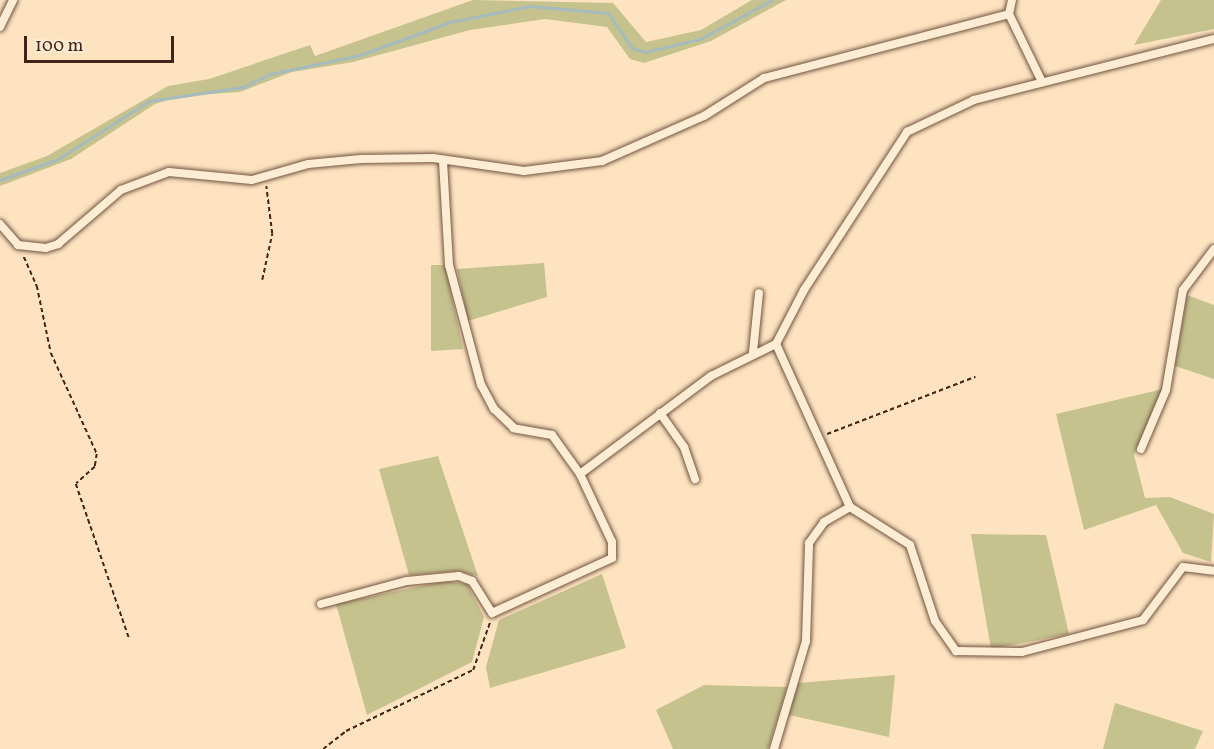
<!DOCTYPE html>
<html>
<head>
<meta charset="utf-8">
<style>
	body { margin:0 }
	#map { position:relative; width:1214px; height:749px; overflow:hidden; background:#fde3bf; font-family:Vollkorn,serif }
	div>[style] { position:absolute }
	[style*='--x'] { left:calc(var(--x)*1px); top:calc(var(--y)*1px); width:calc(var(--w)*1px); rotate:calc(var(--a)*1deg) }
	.green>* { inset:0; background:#c5c28e }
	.stream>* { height:3px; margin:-1.5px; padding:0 1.5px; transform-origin:1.5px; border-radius:1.5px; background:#a5bbbd }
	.path>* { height:1.5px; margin-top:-0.75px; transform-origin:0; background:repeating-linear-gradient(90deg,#432317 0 4.5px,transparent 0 7.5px) }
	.roads { filter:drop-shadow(0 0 2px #725341) drop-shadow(0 0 2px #725341) }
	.minor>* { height:8px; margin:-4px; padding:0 4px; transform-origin:4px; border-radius:4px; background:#feedd5 }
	span { translate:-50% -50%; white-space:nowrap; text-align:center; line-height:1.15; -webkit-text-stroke:5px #feedd5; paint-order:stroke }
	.scale { position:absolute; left:24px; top:36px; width:150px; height:27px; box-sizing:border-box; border:3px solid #432317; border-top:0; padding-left:8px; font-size:18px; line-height:21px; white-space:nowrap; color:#432317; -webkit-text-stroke:4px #feedd5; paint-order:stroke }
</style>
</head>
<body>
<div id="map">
	<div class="green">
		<i style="clip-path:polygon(473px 0,613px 3px,646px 42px,701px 30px,752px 0,786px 0,711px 41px,644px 63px,630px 59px,607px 27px,545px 19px,470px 30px,353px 62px,292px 72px,240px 92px,180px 96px,155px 104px,71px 159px,0 186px,0 173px,47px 156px,168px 86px,209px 79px,310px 45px,315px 56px)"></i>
		<i style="clip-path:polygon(1161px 0,1214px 0,1214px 29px,1134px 45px)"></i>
		<i style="clip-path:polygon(544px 263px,547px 297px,468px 321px,457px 269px)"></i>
		<i style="clip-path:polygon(431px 265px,445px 265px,463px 349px,431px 351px)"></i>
		<i style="clip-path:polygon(1187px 295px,1214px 305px,1214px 379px,1175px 366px)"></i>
		<i style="clip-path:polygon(1163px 389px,1134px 455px,1145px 498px,1170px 497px,1214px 514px,1211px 562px,1183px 553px,1156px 505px,1084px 530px,1056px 414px)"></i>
		<i style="clip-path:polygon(438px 456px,478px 576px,456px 571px,409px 575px,379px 469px)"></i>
		<i style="clip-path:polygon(971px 534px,1046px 535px,1069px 634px,991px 649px)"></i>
		<i style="clip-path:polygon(602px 574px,626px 648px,490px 688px,486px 667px,499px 620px)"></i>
		<i style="clip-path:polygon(445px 581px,467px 584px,484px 617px,472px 662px,367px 715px,336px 604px)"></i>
		<i style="clip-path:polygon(895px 675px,889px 737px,789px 715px,798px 683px)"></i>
		<i style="clip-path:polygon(704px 685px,787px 687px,768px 749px,673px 749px,656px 710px)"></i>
		<i style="clip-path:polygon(1115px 703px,1203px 731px,1195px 749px,1103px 749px)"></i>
	</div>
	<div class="stream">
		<i style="--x:0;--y:180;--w:62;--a:-19.9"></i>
		<i style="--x:58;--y:159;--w:108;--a:-32.5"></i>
		<i style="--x:149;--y:101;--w:95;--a:-8.5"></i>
		<i style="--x:243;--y:87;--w:30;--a:-26"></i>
		<i style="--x:270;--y:74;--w:92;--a:-11.9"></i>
		<i style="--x:360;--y:55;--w:96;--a:-20.1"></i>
		<i style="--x:450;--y:22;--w:82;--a:-11.3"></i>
		<i style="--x:530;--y:6;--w:78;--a:5.1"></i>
		<i style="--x:608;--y:13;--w:42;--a:55.6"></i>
		<i style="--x:632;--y:48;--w:14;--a:17"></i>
		<i style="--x:645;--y:52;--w:57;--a:-13.3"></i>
		<i style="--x:700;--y:39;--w:82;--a:-28.4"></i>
	</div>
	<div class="path">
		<i style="--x:24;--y:257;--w:32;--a:66"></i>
		<i style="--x:37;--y:286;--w:68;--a:78.2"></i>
		<i style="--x:51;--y:353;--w:111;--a:65.5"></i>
		<i style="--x:97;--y:454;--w:13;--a:99"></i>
		<i style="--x:95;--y:467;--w:25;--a:138"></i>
		<i style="--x:76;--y:484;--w:163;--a:71"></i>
		<i style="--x:262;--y:280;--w:47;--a:-77.7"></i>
		<i style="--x:272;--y:234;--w:48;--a:-97.1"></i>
		<i style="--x:827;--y:434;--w:159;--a:-21.1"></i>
		<i style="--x:323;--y:749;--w:29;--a:-38"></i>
		<i style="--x:346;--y:731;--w:141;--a:-25.7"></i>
		<i style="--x:473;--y:670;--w:51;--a:-70.5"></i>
	</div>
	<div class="roads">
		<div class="minor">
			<i style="--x:1012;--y:0;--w:14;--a:102"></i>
			<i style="--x:1009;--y:14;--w:76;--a:64.1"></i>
			<i style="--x:0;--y:27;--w:30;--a:-64"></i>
			<i style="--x:0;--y:224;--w:28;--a:49"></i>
			<i style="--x:18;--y:245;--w:28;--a:6"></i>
			<i style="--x:46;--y:248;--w:13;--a:-18"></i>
			<i style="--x:58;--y:244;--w:83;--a:-40.6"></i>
			<i style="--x:121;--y:190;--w:51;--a:-20.6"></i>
			<i style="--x:169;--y:172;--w:83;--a:5.5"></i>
			<i style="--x:252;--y:180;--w:58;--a:-15.9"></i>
			<i style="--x:308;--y:164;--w:53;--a:-5.4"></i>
			<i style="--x:361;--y:159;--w:72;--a:-0.8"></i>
			<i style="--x:433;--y:158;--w:92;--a:8.1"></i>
			<i style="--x:524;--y:171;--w:79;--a:-7.3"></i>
			<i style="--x:602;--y:161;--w:111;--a:-23.8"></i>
			<i style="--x:704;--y:116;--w:71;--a:-32.3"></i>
			<i style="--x:764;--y:78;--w:253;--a:-14.6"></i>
			<i style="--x:776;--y:344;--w:179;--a:65.6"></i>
			<i style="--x:850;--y:507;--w:71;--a:32.3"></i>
			<i style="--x:910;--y:545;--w:80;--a:71.8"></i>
			<i style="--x:935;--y:621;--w:37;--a:55"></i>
			<i style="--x:956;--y:651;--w:66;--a:0.9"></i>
			<i style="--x:1022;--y:652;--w:125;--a:-14.8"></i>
			<i style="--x:1143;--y:620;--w:66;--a:-53"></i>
			<i style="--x:1183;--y:567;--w:31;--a:7"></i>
			<i style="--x:753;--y:352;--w:59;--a:-84.2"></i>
			<i style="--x:660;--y:413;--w:42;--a:54.8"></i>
			<i style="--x:684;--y:447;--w:34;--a:71"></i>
			<i style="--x:1141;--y:449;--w:64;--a:-67"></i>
			<i style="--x:1166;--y:390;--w:101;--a:-80.4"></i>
			<i style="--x:1183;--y:290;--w:51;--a:-52.9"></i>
			<i style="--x:580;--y:474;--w:164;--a:-36.8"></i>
			<i style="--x:711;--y:376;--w:72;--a:-26.2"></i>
			<i style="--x:776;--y:344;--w:61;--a:-62.6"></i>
			<i style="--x:804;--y:290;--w:189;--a:-56.9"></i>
			<i style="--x:907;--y:132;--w:74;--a:-25.5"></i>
			<i style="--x:974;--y:100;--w:248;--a:-14.3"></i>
			<i style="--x:321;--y:604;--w:89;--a:-15"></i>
			<i style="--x:407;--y:581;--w:52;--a:-5.5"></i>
			<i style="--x:459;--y:576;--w:14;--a:21"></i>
			<i style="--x:472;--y:581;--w:38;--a:58"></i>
			<i style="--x:492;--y:613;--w:132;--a:-24.6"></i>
			<i style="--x:612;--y:558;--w:16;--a:-90"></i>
			<i style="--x:612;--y:542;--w:75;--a:-115.2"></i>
			<i style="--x:580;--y:474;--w:48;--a:-125.7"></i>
			<i style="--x:552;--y:435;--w:39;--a:-170"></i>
			<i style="--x:514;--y:428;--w:28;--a:-136"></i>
			<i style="--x:494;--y:409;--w:27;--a:-118"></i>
			<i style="--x:481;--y:385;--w:124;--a:-104.9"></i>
			<i style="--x:449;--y:265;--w:104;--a:-93.3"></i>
			<i style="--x:774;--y:749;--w:113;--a:-73.5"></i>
			<i style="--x:806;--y:641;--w:98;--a:-88.2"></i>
			<i style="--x:809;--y:543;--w:26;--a:-54"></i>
			<i style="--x:824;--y:522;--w:30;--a:-30"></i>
		</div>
	</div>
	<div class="scale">100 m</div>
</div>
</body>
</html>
